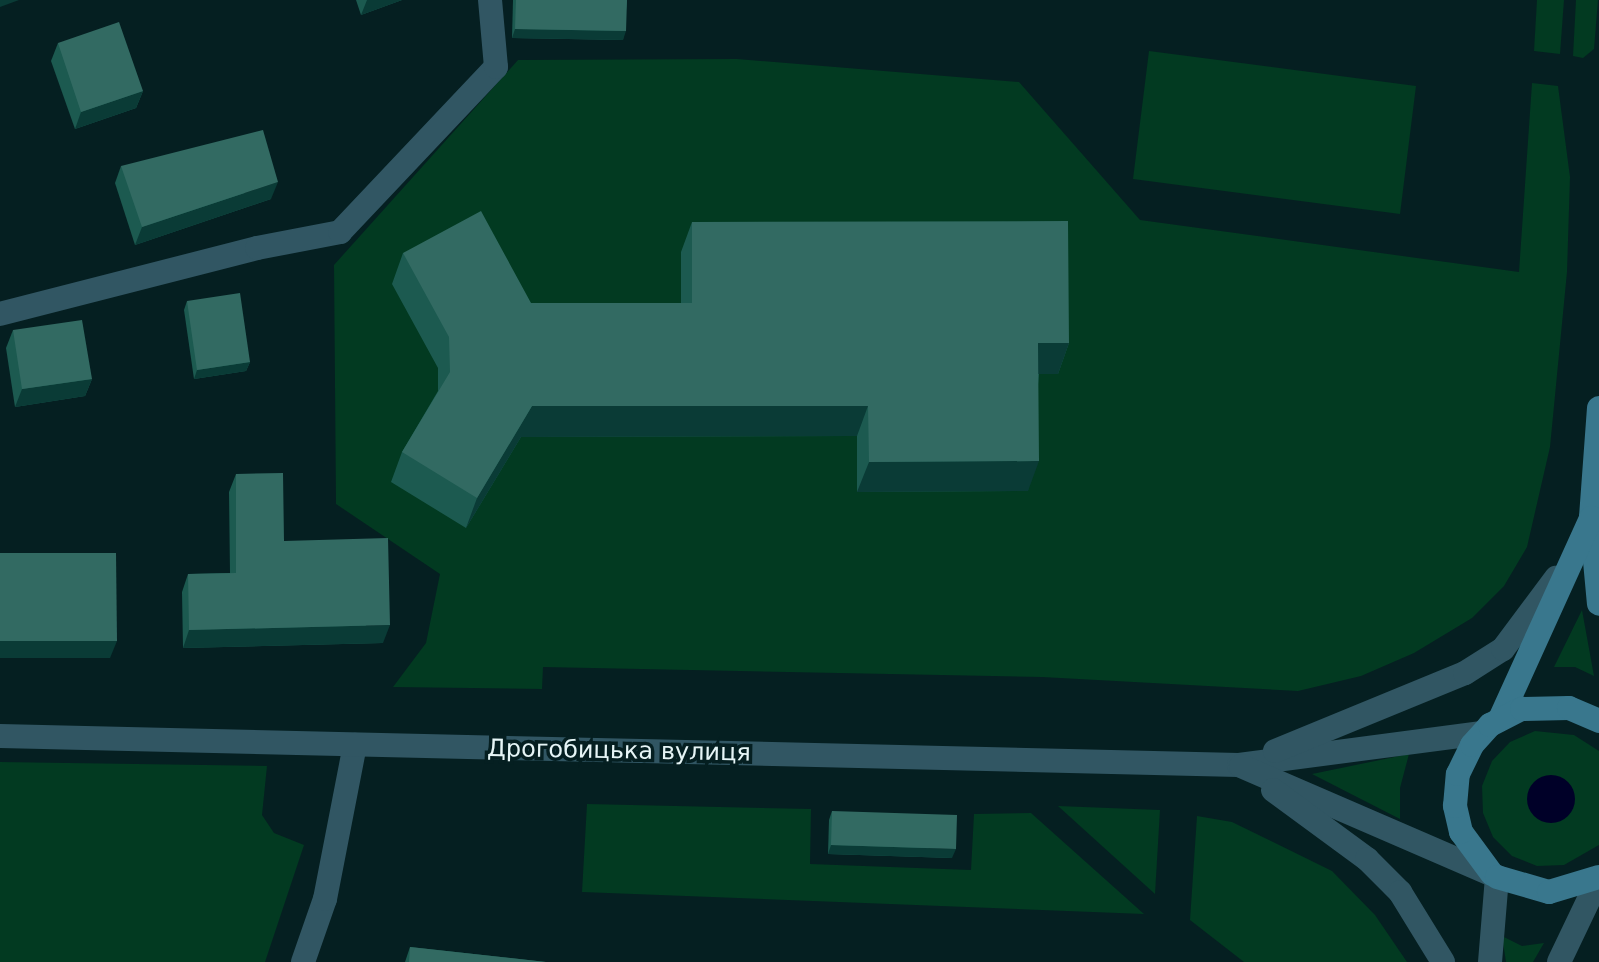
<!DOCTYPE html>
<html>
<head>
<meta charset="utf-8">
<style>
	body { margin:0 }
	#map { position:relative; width:1599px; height:962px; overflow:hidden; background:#051f21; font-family:"DejaVu Sans",sans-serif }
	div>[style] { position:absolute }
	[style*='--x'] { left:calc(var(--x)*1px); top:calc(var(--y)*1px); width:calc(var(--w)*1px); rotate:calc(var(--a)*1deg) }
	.green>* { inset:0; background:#023a21 }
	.water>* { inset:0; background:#000028 }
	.round { border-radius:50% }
	.minor>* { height:24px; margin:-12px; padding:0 12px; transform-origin:12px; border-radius:12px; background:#315663 }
	.tertiary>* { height:24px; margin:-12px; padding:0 12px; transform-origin:12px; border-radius:12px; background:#315663 }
	.secondary>* { height:24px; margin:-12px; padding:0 12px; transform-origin:12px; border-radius:12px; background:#39778d }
	.wall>* { inset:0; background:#1c5a50 }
	.shaded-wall>* { inset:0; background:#0a3b36 }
	.building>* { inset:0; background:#326a62 }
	span { translate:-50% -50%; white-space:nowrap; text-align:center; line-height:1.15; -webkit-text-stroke:7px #051f21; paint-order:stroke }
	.street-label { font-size:24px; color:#e6f5f6 }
</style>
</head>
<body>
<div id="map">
	<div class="green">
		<i style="clip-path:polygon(1537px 0,1564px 0,1560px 54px,1534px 51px)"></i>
		<i style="clip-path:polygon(1576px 0,1598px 0,1594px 49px,1583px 58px,1573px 56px)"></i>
		<i style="clip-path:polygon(1149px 51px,1416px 86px,1400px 214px,1133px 179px)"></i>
		<i style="clip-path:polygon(737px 59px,1019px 82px,1140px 220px,1519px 272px,1532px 83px,1558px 86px,1570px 177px,1567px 272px,1550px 447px,1527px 547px,1504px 586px,1472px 618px,1414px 653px,1361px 676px,1298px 691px,1042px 677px,543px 667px,542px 689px,393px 687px,426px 643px,440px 574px,336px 504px,334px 265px,518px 60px)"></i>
		<i style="clip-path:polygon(1582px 610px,1594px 676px,1575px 667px,1554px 667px)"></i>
		<i style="clip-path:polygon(1535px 731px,1574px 735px,1599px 751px,1599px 845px,1564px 865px,1537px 866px,1512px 856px,1493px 837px,1483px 813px,1482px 786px,1492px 761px,1510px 742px)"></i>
		<i style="clip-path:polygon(1409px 754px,1400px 788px,1400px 819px,1312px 774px)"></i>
		<i style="clip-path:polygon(0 762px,267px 766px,262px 815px,274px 833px,304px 845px,265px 962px,0 962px)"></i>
		<i style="clip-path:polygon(587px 804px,811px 809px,810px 864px,971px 870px,974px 814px,1031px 813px,1144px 914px,582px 892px)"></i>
		<i style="clip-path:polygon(1058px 806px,1160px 810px,1155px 894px)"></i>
		<i style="clip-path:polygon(1197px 816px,1232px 822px,1332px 871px,1375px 915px,1407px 962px,1244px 962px,1190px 920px)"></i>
		<i style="clip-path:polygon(1502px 936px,1522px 946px,1544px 943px,1533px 962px,1506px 962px)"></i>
	</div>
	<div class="water">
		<i class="round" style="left:1527px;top:775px;width:48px;height:48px"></i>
	</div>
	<div class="minor">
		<i style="--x:0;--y:314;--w:265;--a:-14.4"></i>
		<i style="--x:257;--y:248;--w:85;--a:-10.9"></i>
		<i style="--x:340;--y:232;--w:227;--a:-46.6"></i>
		<i style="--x:496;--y:67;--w:67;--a:-95.1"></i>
		<i style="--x:303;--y:962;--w:67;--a:-70.8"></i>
		<i style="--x:325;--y:899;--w:157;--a:-79"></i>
	</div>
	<div class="tertiary">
		<i style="--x:0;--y:736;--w:1239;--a:1.34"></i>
		<i style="--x:1239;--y:765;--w:245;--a:-7.5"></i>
		<i style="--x:1275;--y:751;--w:205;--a:-22.3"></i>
		<i style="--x:1465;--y:673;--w:45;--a:-32.3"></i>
		<i style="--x:1503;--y:649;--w:89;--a:-53.3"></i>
		<i style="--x:1241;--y:766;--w:279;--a:23.4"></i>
		<i style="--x:1497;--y:877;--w:85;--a:94.7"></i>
		<i style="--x:1273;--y:790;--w:117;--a:36.3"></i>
		<i style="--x:1367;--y:859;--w:47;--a:45"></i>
		<i style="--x:1400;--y:892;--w:82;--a:58.4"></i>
		<i style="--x:1559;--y:962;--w:93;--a:-64.5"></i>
	</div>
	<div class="secondary">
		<i style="--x:1599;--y:408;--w:110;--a:94.2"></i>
		<i style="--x:1591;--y:518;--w:86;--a:84.7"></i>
		<i style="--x:1500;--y:719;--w:221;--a:-65.6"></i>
		<i style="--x:1492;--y:874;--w:52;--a:-126.4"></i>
		<i style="--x:1461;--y:832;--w:27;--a:-103"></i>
		<i style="--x:1455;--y:806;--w:32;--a:-85"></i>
		<i style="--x:1458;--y:774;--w:32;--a:-64"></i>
		<i style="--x:1472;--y:745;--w:27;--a:-48"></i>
		<i style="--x:1490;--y:725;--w:36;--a:-27"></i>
		<i style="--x:1522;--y:709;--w:47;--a:-1.2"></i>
		<i style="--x:1569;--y:708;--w:33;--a:23"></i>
		<i style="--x:1497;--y:877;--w:54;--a:16.1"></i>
		<i style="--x:1549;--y:892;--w:52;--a:-16.7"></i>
	</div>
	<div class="wall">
		<i style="clip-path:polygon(356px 0,402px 0,361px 15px)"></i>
		<i style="clip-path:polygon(513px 0,627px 0,623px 40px,512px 38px)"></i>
		<i style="clip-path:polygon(58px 43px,143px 91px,136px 108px,75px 129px,51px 61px)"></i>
		<i style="clip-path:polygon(121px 166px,271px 199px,135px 245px,115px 183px)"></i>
		<i style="clip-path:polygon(692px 222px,1069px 343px,1058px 374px,1039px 374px,1028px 491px,857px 492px,857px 436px,521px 437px,466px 528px,391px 482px,402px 452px,438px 391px,438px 368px,392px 284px,403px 253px,531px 303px,681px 303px,681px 252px)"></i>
		<i style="clip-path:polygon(187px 301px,250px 362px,246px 371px,194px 379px,184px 310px)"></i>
		<i style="clip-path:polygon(13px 330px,92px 379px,85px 396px,15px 407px,6px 348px)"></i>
		<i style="clip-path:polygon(236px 474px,284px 541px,383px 643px,183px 648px,182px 592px,188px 574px,230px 573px,229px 492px)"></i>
		<i style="clip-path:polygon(832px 811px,952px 858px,828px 854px,829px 820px)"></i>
		<i style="clip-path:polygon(410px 947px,546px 962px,405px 962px)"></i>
	</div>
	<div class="shaded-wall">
		<i style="clip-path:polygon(0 0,19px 0,0 7px)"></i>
		<i style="clip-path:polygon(367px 0,402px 0,361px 15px)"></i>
		<i style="clip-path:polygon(515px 29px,626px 31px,623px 40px,512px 38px)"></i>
		<i style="clip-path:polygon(143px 91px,136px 108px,75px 129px,81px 112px)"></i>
		<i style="clip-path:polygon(278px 182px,271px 199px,135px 245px,142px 227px)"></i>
		<i style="clip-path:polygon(1038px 343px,1069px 343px,1058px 374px,1027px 374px)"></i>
		<i style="clip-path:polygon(250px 362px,246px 371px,194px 379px,197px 370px)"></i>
		<i style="clip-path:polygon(92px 379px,85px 396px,15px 407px,22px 389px)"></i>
		<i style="clip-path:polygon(532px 406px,868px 406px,857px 436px,521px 437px,466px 528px,477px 498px)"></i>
		<i style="clip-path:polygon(1039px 461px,1028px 491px,857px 492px,869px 462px)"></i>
		<i style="clip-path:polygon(390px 625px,383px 643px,183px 648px,189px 630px)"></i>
		<i style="clip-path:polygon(0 641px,117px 641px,110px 658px,0 658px)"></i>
		<i style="clip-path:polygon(831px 845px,956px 849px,952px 858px,828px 854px)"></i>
	</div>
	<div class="building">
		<i style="clip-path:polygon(516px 0,627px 0,626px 31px,515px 29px)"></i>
		<i style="clip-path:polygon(119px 22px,143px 91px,81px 112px,58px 43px)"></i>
		<i style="clip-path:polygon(263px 130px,278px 182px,142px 227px,121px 166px)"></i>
		<i style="clip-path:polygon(481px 211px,531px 303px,692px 303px,692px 222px,1068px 221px,1069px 343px,1038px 343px,1039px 461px,869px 462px,868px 406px,532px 406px,477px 498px,402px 452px,450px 372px,449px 337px,403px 253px)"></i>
		<i style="clip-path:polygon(240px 293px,250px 362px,197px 370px,187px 301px)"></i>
		<i style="clip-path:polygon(82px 320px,92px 379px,22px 389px,13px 330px)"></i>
		<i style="clip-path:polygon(283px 473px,284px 541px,388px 538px,390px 625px,189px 630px,188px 574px,236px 573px,236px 474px)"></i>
		<i style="clip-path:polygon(0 553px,116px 553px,117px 641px,0 641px)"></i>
		<i style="clip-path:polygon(832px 811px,957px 815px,956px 849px,831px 845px)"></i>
		<i style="clip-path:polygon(410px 947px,546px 962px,409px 962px)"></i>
	</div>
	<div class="street-label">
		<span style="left:619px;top:751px;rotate:1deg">Дрогобицька вулиця</span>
	</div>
</div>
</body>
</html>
